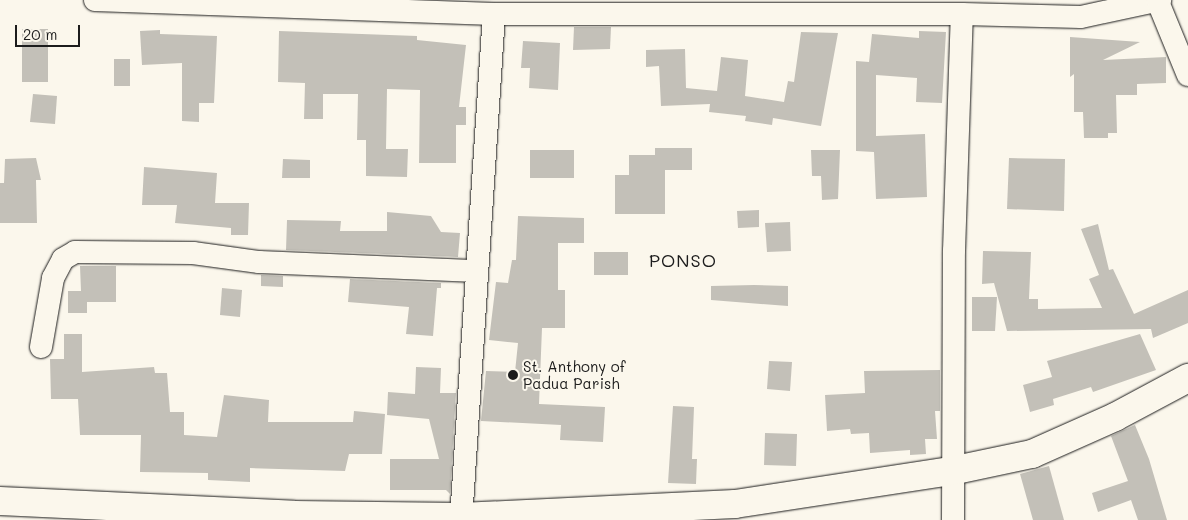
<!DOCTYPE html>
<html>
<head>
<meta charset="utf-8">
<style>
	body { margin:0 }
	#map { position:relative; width:1188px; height:520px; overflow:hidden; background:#fbf7ec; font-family:Mali,sans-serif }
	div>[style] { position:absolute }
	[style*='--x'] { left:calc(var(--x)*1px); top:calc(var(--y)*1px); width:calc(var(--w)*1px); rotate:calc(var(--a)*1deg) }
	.building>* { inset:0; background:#c3c0b8 }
	.roads { filter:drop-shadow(0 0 1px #1c1c1c) drop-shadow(0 0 1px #1c1c1c) }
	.minor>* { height:22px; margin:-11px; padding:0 11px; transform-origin:11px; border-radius:11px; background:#fbf7ec }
	.secondary>* { height:28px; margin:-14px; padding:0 14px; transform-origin:14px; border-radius:14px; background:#fbf7ec }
	.dots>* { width:14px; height:14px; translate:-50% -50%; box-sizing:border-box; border:2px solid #fbf7ec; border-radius:50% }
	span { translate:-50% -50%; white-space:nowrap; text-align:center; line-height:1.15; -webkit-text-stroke:4px #fbf7ec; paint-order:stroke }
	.poi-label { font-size:15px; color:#1c1c1c }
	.left { translate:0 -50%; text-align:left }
	.quarter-label { font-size:18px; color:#1c1c1c; letter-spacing:1px }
	.scale { position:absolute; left:15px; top:25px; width:65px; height:22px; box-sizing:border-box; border:2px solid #1c1c1c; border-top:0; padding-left:6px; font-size:15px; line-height:18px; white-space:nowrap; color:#1c1c1c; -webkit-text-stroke:4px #fbf7ec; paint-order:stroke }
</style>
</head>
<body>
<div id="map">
	<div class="building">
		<i style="clip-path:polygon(574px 27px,611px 27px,610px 49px,573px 50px)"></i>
		<i style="clip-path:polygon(22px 29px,48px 29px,48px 82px,22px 82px)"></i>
		<i style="clip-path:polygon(160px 30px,160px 34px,217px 36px,214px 103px,199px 103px,199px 122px,182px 121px,182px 63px,142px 65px,140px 31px)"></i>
		<i style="clip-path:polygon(279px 31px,417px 36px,417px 40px,466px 45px,459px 107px,466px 107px,466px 125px,456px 125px,456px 163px,419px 163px,420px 90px,387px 89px,386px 149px,408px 149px,407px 177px,366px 176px,366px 140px,357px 140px,358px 94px,323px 94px,323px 119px,304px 119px,305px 83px,278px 82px)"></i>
		<i style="clip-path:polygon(919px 31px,946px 32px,942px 103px,916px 102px,917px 78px,876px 75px,876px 136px,925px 134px,927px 197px,876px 199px,874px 152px,856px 151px,856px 61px,869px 62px,872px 34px,919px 38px)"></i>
		<i style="clip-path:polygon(801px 32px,838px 33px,821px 126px,773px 118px,772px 125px,745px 121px,746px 116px,709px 112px,710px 104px,661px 106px,659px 66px,646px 67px,646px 50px,685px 49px,686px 88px,717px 91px,721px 57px,748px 60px,745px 96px,784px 102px,788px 81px,794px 82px)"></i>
		<i style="clip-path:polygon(1070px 37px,1140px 42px,1103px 60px,1166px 57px,1166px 83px,1137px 84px,1137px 95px,1116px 95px,1117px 133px,1108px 133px,1108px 138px,1084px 138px,1083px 112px,1074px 112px,1074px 74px,1070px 77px)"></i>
		<i style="clip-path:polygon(523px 41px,560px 43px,558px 90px,529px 88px,530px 68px,521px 68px)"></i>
		<i style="clip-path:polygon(114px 59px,130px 59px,130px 86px,114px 86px)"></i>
		<i style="clip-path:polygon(33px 94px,57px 96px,55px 124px,30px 122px)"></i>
		<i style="clip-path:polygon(655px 148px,692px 148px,692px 170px,665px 170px,665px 214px,615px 214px,615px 175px,629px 175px,629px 155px,655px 155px)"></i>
		<i style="clip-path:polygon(530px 150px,574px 150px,574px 178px,530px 178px)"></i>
		<i style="clip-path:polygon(811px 150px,840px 150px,838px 199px,822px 200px,821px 176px,812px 176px)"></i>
		<i style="clip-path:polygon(36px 158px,41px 180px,36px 180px,37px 223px,0 223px,0 183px,4px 183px,5px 159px)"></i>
		<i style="clip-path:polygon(1009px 158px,1065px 159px,1064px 211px,1007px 209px)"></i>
		<i style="clip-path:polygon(283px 159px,310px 160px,310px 178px,282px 178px)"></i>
		<i style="clip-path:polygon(144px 167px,217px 173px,215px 203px,249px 203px,248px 235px,231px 235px,231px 228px,175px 223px,177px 205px,142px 205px)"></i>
		<i style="clip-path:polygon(759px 210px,759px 227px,738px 228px,737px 211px)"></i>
		<i style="clip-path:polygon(387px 212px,431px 216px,441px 232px,460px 233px,458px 257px,286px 250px,287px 220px,341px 221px,340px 231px,387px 231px)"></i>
		<i style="clip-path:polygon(518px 216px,584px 218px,584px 243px,558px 243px,558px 290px,565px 290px,565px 328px,542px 328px,539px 404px,605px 407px,603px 442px,560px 440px,561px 425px,481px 421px,486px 371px,515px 372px,518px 343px,489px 340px,496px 282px,508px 283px,512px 260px,516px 260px)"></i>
		<i style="clip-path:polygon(790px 222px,791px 251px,767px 252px,765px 223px)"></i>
		<i style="clip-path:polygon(1098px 224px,1109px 270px,1113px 269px,1134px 314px,1188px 290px,1188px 323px,1153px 338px,1151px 329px,1007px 331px,994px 283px,982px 284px,983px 251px,1031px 252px,1029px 299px,1038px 299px,1038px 309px,1102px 308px,1089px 279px,1099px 275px,1081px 229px)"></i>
		<i style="clip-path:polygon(594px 252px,628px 252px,628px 275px,594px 275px)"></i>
		<i style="clip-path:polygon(80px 266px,116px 266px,116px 302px,87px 302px,87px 313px,68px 313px,68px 291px,81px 291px)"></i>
		<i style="clip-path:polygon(261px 275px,283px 276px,283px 287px,261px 286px)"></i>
		<i style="clip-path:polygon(350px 279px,441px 283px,441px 288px,437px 288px,433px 336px,406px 334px,409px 307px,348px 302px)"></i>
		<i style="clip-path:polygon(754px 285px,788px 286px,788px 306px,711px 300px,711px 286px)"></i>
		<i style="clip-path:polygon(222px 288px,242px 290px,240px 317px,220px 315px)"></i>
		<i style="clip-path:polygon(972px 297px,997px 297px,995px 331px,972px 331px)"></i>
		<i style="clip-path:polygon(64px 334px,82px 334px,82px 372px,154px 367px,155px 373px,167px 373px,170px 412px,184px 412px,184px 435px,217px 437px,224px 395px,269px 400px,268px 422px,353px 422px,354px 411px,385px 414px,382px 454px,349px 454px,345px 471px,250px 468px,250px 482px,208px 480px,208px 473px,140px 472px,141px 435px,80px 435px,78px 399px,51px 399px,50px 359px,64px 359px)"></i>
		<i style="clip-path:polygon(1140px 334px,1156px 370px,1093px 392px,1091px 387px,1053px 399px,1054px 405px,1030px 412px,1023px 385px,1052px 377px,1047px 361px)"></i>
		<i style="clip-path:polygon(769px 361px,792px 362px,790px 391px,767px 389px)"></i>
		<i style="clip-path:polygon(416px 367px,441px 368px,440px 393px,456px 393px,450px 494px,446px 490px,390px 490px,390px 459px,439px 459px,429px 419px,387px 415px,388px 392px,415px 394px)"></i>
		<i style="clip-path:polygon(940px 370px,940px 411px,935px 411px,937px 439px,925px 439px,926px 454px,910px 455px,910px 450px,870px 453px,869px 433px,851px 434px,850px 429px,827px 431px,825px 395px,865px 393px,864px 371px)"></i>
		<i style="clip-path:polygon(673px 406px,694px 407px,692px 459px,697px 459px,696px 484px,668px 483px)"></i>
		<i style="clip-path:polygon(1135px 425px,1149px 459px,1167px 520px,1138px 520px,1131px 500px,1098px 512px,1092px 493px,1128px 481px,1111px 436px)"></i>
		<i style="clip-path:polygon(765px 433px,797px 434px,796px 466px,764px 465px)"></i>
		<i style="clip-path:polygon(1049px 466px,1064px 520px,1033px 520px,1020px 474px)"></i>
	</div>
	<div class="roads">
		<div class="minor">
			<i style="--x:95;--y:0;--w:399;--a:2"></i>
			<i style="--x:494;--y:14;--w:468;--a:0"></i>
			<i style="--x:962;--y:14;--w:119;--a:1.4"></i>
			<i style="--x:1081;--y:17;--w:81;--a:-12.1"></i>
			<i style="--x:1158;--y:2;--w:79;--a:67.7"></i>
			<i style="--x:41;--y:347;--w:70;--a:-80.1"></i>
			<i style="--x:53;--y:278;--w:21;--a:-62"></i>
			<i style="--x:63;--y:259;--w:14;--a:-30"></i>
			<i style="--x:75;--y:252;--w:118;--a:0.5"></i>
			<i style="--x:193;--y:253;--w:67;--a:7.8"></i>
			<i style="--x:259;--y:262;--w:218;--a:2.4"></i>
			<i style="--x:461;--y:520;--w:507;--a:-86.27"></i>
			<i style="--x:953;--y:520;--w:269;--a:-89.8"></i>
			<i style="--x:954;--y:251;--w:237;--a:-88.1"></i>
		</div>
		<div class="secondary">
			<i style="--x:0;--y:501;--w:294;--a:2.7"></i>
			<i style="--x:294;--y:515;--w:167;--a:0.7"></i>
			<i style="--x:461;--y:517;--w:274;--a:-2.7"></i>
			<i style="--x:735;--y:504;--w:219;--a:-8.7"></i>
			<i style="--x:951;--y:471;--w:83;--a:-11.9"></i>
			<i style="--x:1032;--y:454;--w:91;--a:-24"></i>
			<i style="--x:1115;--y:417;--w:83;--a:-28.1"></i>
		</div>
	</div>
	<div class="dots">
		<i style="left:513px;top:375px;background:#1c1c1c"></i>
	</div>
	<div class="poi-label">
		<span class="left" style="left:523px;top:375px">St. Anthony of<br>Padua Parish</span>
	</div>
	<div class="quarter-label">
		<span style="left:683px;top:260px">PONSO</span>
	</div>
	<div class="scale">20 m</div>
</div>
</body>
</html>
